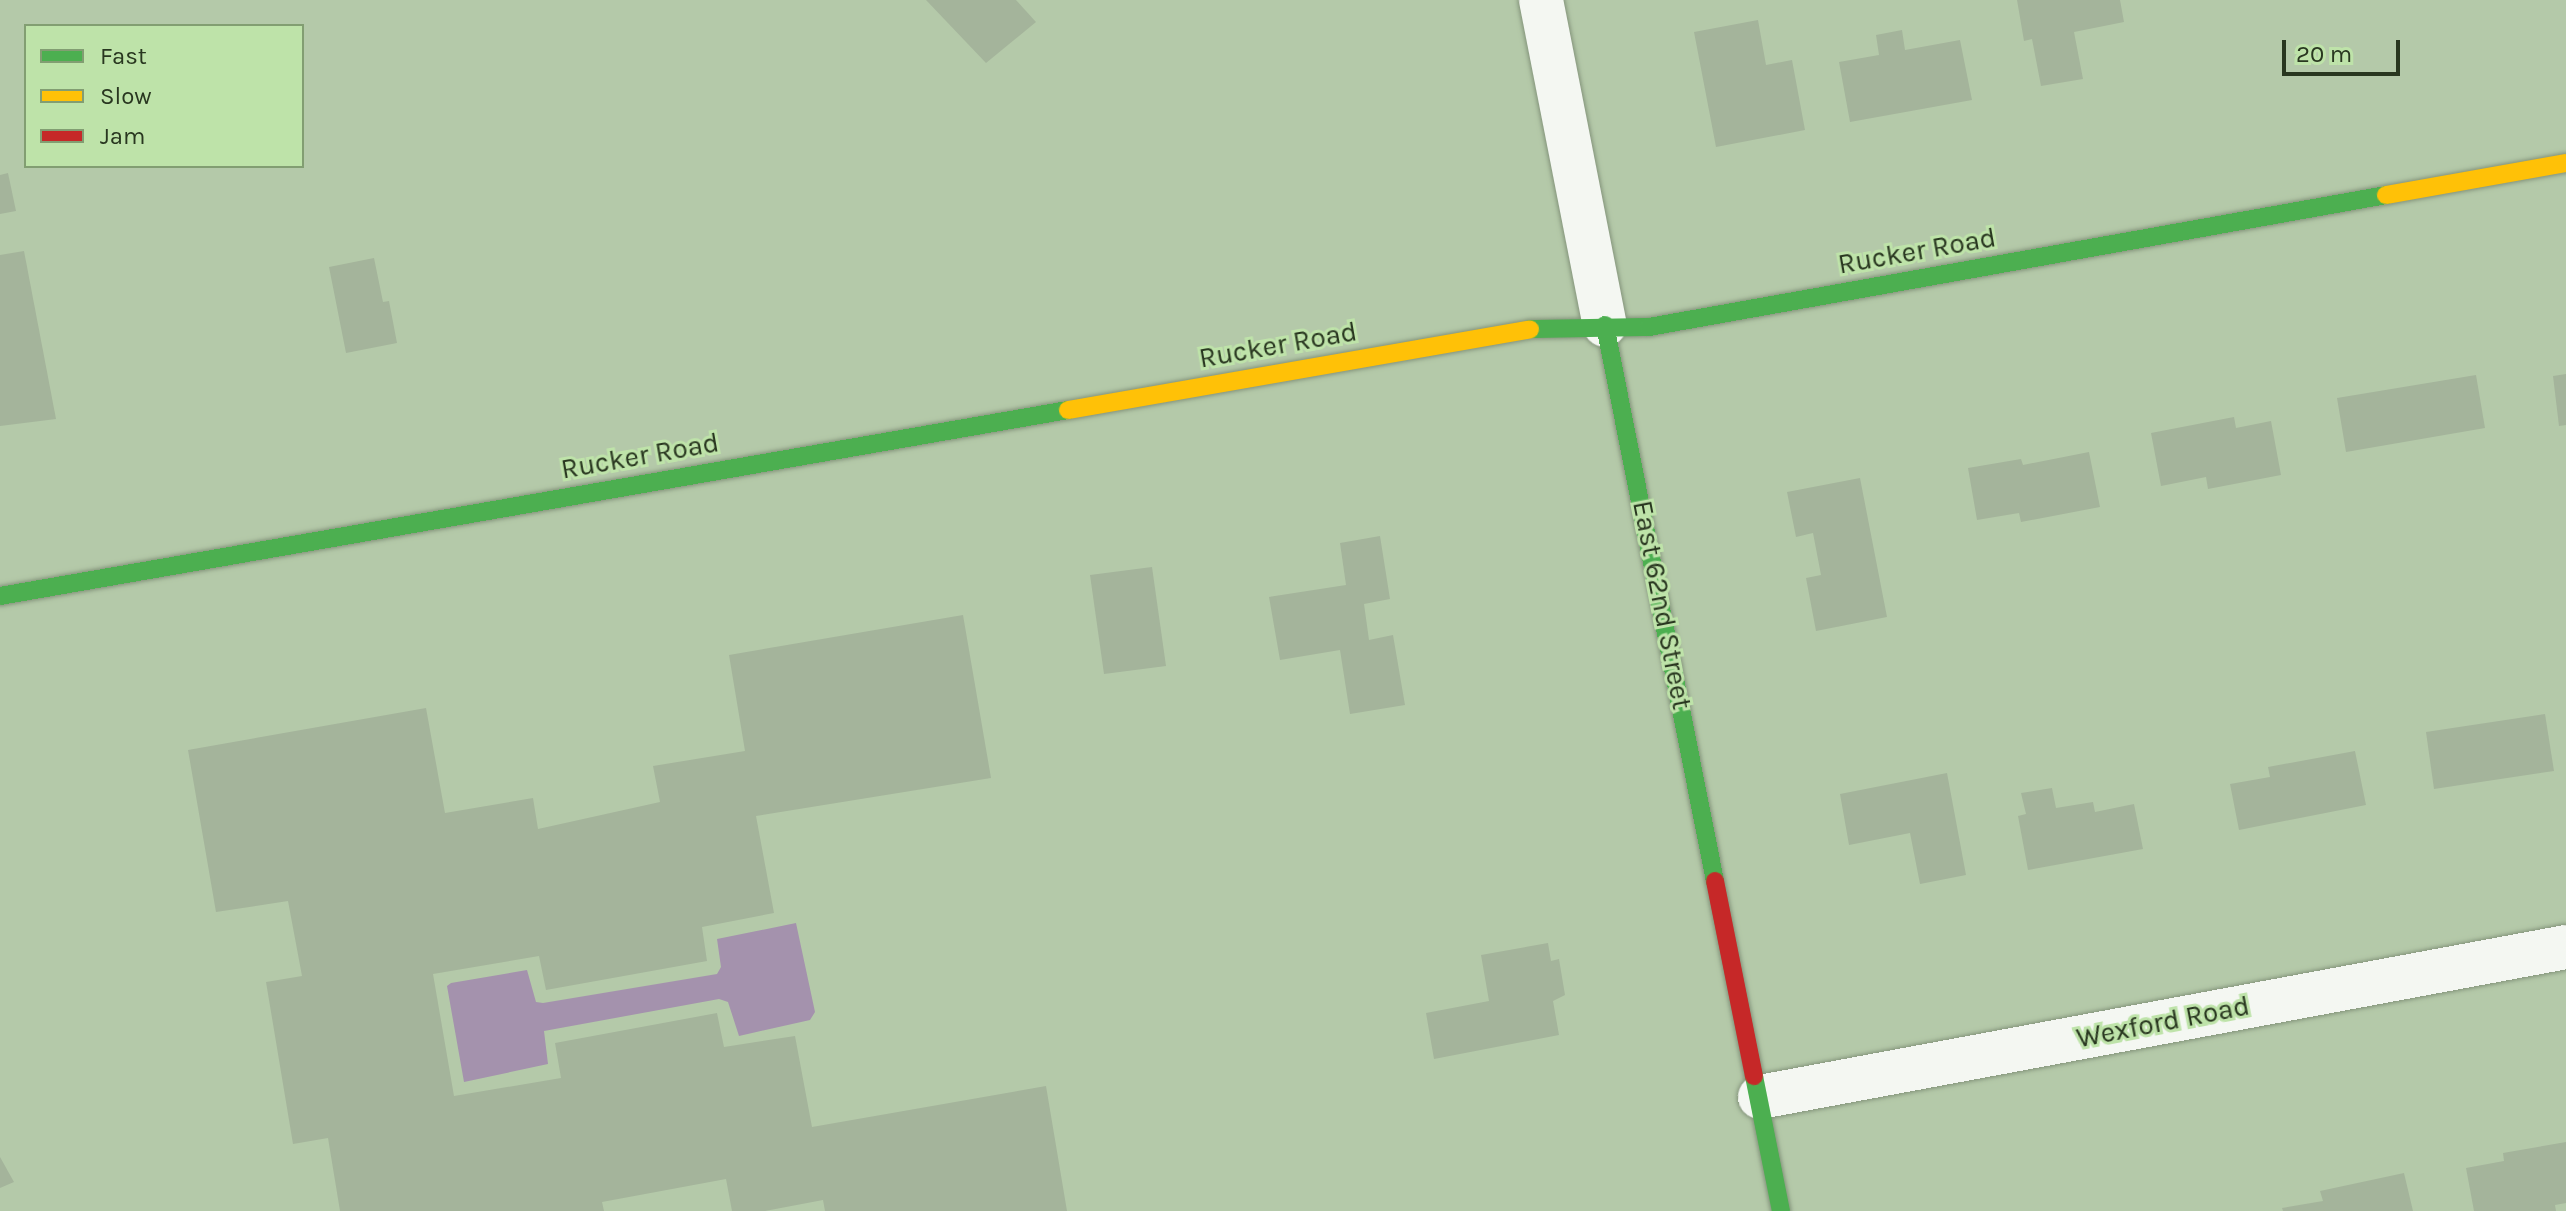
<!DOCTYPE html>
<html>
<head>
<meta charset="utf-8">
<style>
	body { margin:0 }
	#map { position:relative; width:2566px; height:1211px; overflow:hidden; background:#b4c9a9; font-family:Karla,sans-serif }
	div>[style] { position:absolute }
	[style*='--x'] { left:calc(var(--x)*1px); top:calc(var(--y)*1px); width:calc(var(--w)*1px); rotate:calc(var(--a)*1deg) }
	.water>* { inset:0; background:#a492ad }
	.building>* { inset:0; background:#a4b49b }
	.roads { filter:drop-shadow(0 0 2px #84947b) drop-shadow(0 0 2px #84947b) }
	.street>* { height:44px; margin:-22px; padding:0 22px; transform-origin:22px; border-radius:22px; background:#f4f7f2 }
	.fast>* { height:18px; margin:-9px; padding:0 9px; transform-origin:9px; border-radius:9px; background:#4caf50 }
	.slow>* { height:18px; margin:-9px; padding:0 9px; transform-origin:9px; border-radius:9px; background:#ffc107 }
	.jam>* { height:18px; margin:-9px; padding:0 9px; transform-origin:9px; border-radius:9px; background:#c62828 }
	span { translate:-50% -50%; white-space:nowrap; text-align:center; line-height:1.15; -webkit-text-stroke:6px #bee3a9; paint-order:stroke }
	.street-label { font-size:28px; color:#293720 }
	.legend { position:absolute; left:24px; top:24px; width:280px; height:144px; box-sizing:border-box; background:#bee3a9; border:2px solid #829e72; margin:0; padding:10px 14px; list-style:none; font-size:24px; color:#293720 }
	.legend li { display:flex; align-items:center; gap:16px; height:40px }
	.legend b { width:40px; border:2px solid #829e72 }
	.scale { position:absolute; left:2282px; top:40px; width:118px; height:36px; box-sizing:border-box; border:4px solid #293720; border-top:0; padding-left:10px; font-size:24px; line-height:28px; white-space:nowrap; color:#293720; -webkit-text-stroke:6px #bee3a9; paint-order:stroke }
</style>
</head>
<body>
<div id="map">
	<div class="water">
		<i style="clip-path:polygon(796px 923px,815px 1012px,810px 1020px,739px 1036px,728px 1002px,719px 999px,544px 1031px,548px 1064px,464px 1082px,447px 986px,451px 983px,527px 970px,536px 1002px,543px 1003px,717px 974px,721px 967px,717px 939px)"></i>
	</div>
	<div class="building">
		<i style="clip-path:polygon(926px 0,1016px 0,1036px 22px,986px 63px)"></i>
		<i style="clip-path:polygon(2017px 0,2120px 0,2124px 22px,2074px 32px,2083px 79px,2041px 86px,2032px 39px,2024px 41px)"></i>
		<i style="clip-path:polygon(1758px 20px,1766px 65px,1792px 60px,1805px 130px,1716px 147px,1694px 32px)"></i>
		<i style="clip-path:polygon(1902px 30px,1905px 50px,1960px 40px,1972px 100px,1850px 122px,1839px 62px,1879px 55px,1876px 35px)"></i>
		<i style="clip-path:polygon(8px 173px,16px 211px,0 214px,0 175px)"></i>
		<i style="clip-path:polygon(24px 251px,56px 419px,0 426px,0 255px)"></i>
		<i style="clip-path:polygon(374px 258px,383px 302px,389px 301px,397px 343px,346px 353px,329px 267px)"></i>
		<i style="clip-path:polygon(2566px 374px,2566px 425px,2559px 426px,2553px 376px)"></i>
		<i style="clip-path:polygon(2476px 375px,2485px 428px,2346px 452px,2337px 398px)"></i>
		<i style="clip-path:polygon(2234px 417px,2236px 428px,2271px 421px,2281px 475px,2208px 489px,2206px 477px,2161px 486px,2151px 433px)"></i>
		<i style="clip-path:polygon(2089px 452px,2100px 507px,2021px 522px,2019px 513px,1977px 520px,1968px 468px,2021px 459px,2023px 465px)"></i>
		<i style="clip-path:polygon(1860px 478px,1887px 617px,1816px 631px,1806px 578px,1821px 575px,1813px 533px,1796px 537px,1787px 492px)"></i>
		<i style="clip-path:polygon(1380px 536px,1390px 599px,1364px 604px,1369px 640px,1393px 635px,1405px 705px,1350px 714px,1340px 650px,1280px 660px,1269px 597px,1346px 585px,1340px 543px)"></i>
		<i style="clip-path:polygon(1152px 567px,1166px 666px,1104px 674px,1090px 575px)"></i>
		<i style="clip-path:polygon(963px 615px,991px 778px,756px 816px,774px 913px,702px 927px,707px 961px,546px 990px,539px 956px,433px 974px,454px 1096px,561px 1078px,555px 1043px,717px 1013px,724px 1047px,795px 1036px,812px 1127px,1046px 1086px,1067px 1211px,825px 1211px,823px 1200px,765px 1211px,732px 1211px,726px 1179px,602px 1202px,604px 1211px,340px 1211px,328px 1138px,293px 1144px,266px 982px,302px 976px,288px 901px,216px 912px,188px 750px,426px 708px,445px 813px,533px 798px,538px 829px,660px 802px,653px 766px,745px 751px,729px 655px)"></i>
		<i style="clip-path:polygon(2545px 714px,2554px 771px,2434px 789px,2426px 732px)"></i>
		<i style="clip-path:polygon(2355px 751px,2366px 805px,2239px 830px,2230px 784px,2270px 777px,2268px 767px)"></i>
		<i style="clip-path:polygon(1947px 773px,1966px 875px,1920px 884px,1910px 833px,1849px 845px,1840px 794px)"></i>
		<i style="clip-path:polygon(2052px 788px,2056px 808px,2093px 802px,2095px 812px,2134px 804px,2143px 849px,2028px 870px,2018px 816px,2026px 814px,2021px 793px)"></i>
		<i style="clip-path:polygon(1548px 943px,1551px 961px,1559px 959px,1565px 995px,1553px 1001px,1559px 1035px,1434px 1059px,1426px 1013px,1489px 1001px,1481px 955px)"></i>
		<i style="clip-path:polygon(2566px 1142px,2566px 1203px,2555px 1205px,2556px 1211px,2474px 1211px,2466px 1168px,2504px 1161px,2503px 1153px)"></i>
		<i style="clip-path:polygon(0 1157px,14px 1182px,0 1188px)"></i>
		<i style="clip-path:polygon(2404px 1173px,2413px 1211px,2283px 1211px,2282px 1208px,2323px 1201px,2320px 1191px)"></i>
	</div>
	<div class="roads">
		<div class="street">
			<i style="--x:1541;--y:0;--w:331;--a:78.9"></i>
			<i style="--x:1760;--y:1097;--w:820;--a:-10.54"></i>
		</div>
		<div class="fast">
			<i style="--x:1605;--y:325;--w:567;--a:78.81"></i>
			<i style="--x:1530;--y:329;--w:119;--a:-1"></i>
			<i style="--x:1649;--y:327;--w:749;--a:-10.15"></i>
			<i style="--x:0;--y:596;--w:1084;--a:-9.88"></i>
			<i style="--x:1754;--y:1076;--w:138;--a:78.7"></i>
		</div>
		<div class="slow">
			<i style="--x:2386;--y:195;--w:183;--a:-10.1"></i>
			<i style="--x:1068;--y:410;--w:469;--a:-9.9"></i>
		</div>
		<div class="jam">
			<i style="--x:1715;--y:881;--w:199;--a:78.7"></i>
		</div>
	</div>
	<div class="street-label">
		<span style="left:1917px;top:251px;rotate:-10deg">Rucker Road</span>
		<span style="left:1278px;top:345px;rotate:-10deg">Rucker Road</span>
		<span style="left:640px;top:456px;rotate:-10deg">Rucker Road</span>
		<span style="left:1662px;top:605px;rotate:79deg">East 62nd Street</span>
		<span style="left:2163px;top:1022px;rotate:-11deg">Wexford Road</span>
	</div>
	<ul class="legend">
	<li><b style="height:10px;background:#4caf50"></b>Fast</li>
	<li><b style="height:10px;background:#ffc107"></b>Slow</li>
	<li><b style="height:10px;background:#c62828"></b>Jam</li>
	</ul>
	<div class="scale">20 m</div>
</div>
</body>
</html>
